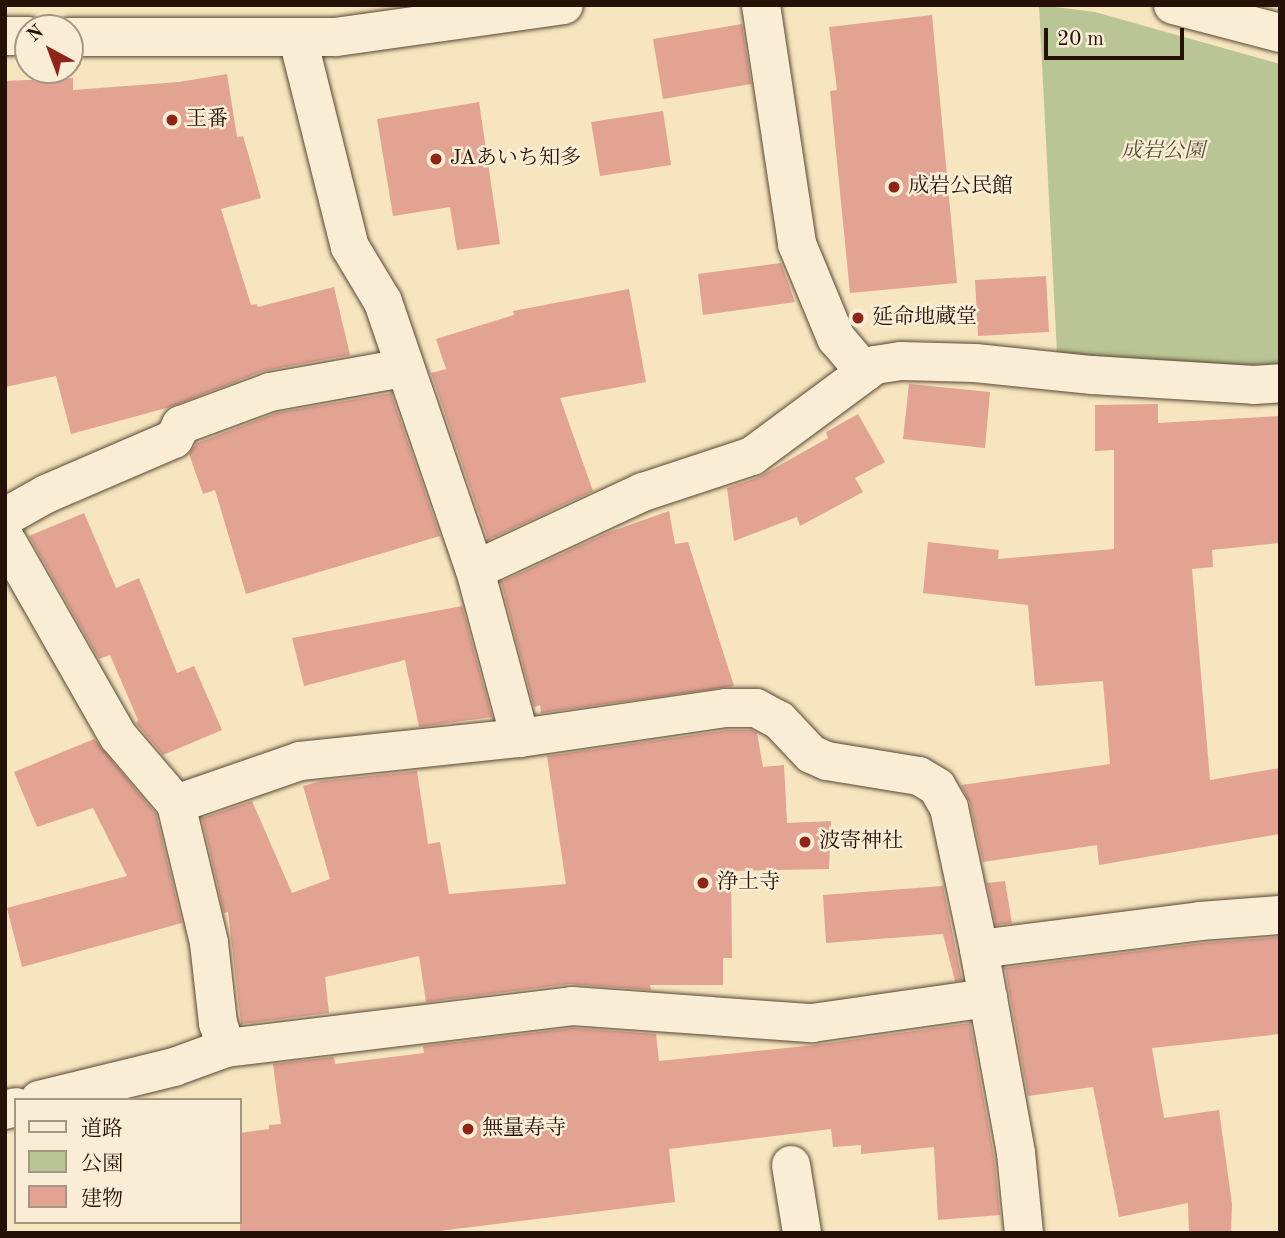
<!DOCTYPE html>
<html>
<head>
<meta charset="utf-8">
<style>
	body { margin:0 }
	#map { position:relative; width:1285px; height:1238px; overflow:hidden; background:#f6e5be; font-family:"Old Standard TT","Noto Serif JP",serif }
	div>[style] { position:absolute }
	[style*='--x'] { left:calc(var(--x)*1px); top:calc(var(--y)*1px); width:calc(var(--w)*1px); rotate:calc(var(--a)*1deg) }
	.green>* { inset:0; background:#b9c594 }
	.building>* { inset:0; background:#e2a393 }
	.roads { filter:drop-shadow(0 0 2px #5a4634) drop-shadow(0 0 2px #5a4634) }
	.street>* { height:38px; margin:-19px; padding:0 19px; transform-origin:19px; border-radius:19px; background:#f9eed5 }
	.dots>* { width:19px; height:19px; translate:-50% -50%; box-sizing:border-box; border:4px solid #f9eed5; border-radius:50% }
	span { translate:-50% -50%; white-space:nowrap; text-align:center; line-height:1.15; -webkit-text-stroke:5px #f9eed5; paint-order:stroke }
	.poi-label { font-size:21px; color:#261106 }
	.left { translate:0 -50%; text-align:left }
	.park-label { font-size:21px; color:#595038; font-style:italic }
	.frame { position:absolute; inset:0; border:7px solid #261106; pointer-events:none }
	.legend { position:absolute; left:14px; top:1098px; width:228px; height:126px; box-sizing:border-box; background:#f9eed5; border:2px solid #a59682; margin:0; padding:9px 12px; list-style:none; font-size:21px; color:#261106 }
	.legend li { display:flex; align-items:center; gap:14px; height:35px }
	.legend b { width:35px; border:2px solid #a59682 }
	.north { position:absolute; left:14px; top:14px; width:70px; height:70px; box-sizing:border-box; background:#f9eed5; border:2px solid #a59682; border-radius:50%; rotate:319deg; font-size:19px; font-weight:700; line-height:28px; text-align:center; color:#261106 }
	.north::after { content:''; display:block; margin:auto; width:24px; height:32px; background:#8f2418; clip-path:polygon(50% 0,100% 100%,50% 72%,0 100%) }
	.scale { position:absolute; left:1044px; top:28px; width:140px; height:32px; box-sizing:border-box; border:4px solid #261106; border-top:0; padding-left:9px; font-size:21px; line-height:24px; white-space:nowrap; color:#261106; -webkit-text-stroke:5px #f9eed5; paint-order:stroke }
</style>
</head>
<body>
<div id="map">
	<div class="green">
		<i style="clip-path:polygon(1039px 5px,1095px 12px,1280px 64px,1280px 365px,1181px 365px,1057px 354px)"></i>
	</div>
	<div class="building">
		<i style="clip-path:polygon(932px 15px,957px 283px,850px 293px,830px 91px,837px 90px,829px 27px)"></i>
		<i style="clip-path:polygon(742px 24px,751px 84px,663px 99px,653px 39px)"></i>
		<i style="clip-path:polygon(227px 74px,237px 137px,243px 136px,261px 198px,221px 209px,251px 305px,257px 304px,258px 307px,334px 287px,350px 355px,263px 371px,170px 407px,71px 434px,56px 376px,5px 387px,5px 81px,73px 78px,73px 90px,179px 82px)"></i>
		<i style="clip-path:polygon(479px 102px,500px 244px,457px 250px,450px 207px,393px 216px,377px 119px)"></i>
		<i style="clip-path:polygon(663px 111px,671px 165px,600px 176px,591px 122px)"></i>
		<i style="clip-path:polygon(781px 263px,795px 302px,703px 315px,698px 274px)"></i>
		<i style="clip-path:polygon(1046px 276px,1049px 332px,978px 336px,975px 280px)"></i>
		<i style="clip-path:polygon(629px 289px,646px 382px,560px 398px,593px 491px,488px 540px,431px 373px,446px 369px,436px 339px,514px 315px,513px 311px)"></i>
		<i style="clip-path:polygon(909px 384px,990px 392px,985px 448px,903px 439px)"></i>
		<i style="clip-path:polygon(391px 393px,440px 536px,246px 594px,215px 490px,203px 494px,189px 454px,197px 443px,276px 413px)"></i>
		<i style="clip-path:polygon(1158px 404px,1158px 423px,1280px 416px,1280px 543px,1212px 550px,1213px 567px,1192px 569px,1210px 780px,1280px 768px,1280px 834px,1099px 865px,1097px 845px,983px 862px,970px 803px,961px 785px,1110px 764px,1103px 681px,1035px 686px,1028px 605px,923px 593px,928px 542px,999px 550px,998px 559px,1114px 549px,1114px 450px,1095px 451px,1095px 405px)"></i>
		<i style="clip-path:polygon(858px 414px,885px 462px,855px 478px,863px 492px,800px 526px,797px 517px,734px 541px,727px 488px,759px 477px,828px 438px,826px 432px)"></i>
		<i style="clip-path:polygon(669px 511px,675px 544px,688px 542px,734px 686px,541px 713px,540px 705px,534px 707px,501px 582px,607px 533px)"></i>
		<i style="clip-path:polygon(84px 513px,116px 588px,139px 578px,177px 673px,194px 666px,222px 730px,163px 755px,136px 723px,138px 720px,110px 655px,99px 659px,29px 536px)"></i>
		<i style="clip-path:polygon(462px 606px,492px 717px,419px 727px,405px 660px,304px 686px,292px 638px)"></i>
		<i style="clip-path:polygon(728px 730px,751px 730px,757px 733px,763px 767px,784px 765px,787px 823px,831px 821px,829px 869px,731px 871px,732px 958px,723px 958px,723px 985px,650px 985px,651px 990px,570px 984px,426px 1002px,419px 956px,325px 977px,329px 1013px,241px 1024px,228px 912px,224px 913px,202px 818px,252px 801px,292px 893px,330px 879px,303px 786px,322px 781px,417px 771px,428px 844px,440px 842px,449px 894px,566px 884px,547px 756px)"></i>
		<i style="clip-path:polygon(94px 739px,156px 814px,182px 923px,22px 967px,7px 908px,127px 876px,93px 808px,37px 827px,14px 772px)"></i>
		<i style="clip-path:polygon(1005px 881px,1012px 923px,996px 925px,987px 883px)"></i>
		<i style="clip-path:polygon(943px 886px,962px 980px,955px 981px,943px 934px,826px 943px,823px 895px)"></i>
		<i style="clip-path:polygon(1280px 937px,1280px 1034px,1152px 1048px,1164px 1118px,1219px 1110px,1232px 1204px,1231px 1233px,1189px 1233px,1188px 1203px,1119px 1217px,1093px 1087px,1028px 1096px,1005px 968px,1202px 943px)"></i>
		<i style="clip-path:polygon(970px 1023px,994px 1156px,1000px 1215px,938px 1220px,934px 1147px,861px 1154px,861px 1145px,833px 1147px,831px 1129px,669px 1149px,675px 1202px,423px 1233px,240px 1233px,240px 1133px,269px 1129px,269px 1125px,281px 1124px,273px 1064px,334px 1057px,335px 1064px,424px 1053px,423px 1046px,573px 1028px,656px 1034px,659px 1061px,815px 1045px)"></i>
	</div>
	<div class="roads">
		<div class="street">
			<i style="--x:761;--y:5;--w:242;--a:81.4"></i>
			<i style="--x:797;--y:244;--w:102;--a:67.5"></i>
			<i style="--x:836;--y:338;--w:45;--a:49.5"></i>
			<i style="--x:1173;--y:5;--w:111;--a:14.7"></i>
			<i style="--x:5;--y:36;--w:23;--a:0"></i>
			<i style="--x:70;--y:37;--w:266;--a:0"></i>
			<i style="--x:336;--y:37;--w:230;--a:-8"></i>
			<i style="--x:298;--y:39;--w:214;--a:76"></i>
			<i style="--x:350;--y:247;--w:64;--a:59"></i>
			<i style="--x:383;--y:302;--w:283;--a:71.1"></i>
			<i style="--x:475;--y:570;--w:174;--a:75"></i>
			<i style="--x:5;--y:517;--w:47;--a:-29.3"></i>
			<i style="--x:46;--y:494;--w:139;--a:-23.3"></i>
			<i style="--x:174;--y:439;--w:16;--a:-63"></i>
			<i style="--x:181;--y:425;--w:95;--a:-20.3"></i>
			<i style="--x:270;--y:392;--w:136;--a:-10.2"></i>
			<i style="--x:5;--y:538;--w:228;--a:60.3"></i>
			<i style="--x:118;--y:736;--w:89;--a:49.5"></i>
			<i style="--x:176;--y:804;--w:143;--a:76.6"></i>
			<i style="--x:209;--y:943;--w:81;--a:83.6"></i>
			<i style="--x:218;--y:1023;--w:26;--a:72"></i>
			<i style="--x:475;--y:570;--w:185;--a:-24.9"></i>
			<i style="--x:643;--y:492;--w:115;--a:-18.3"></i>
			<i style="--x:752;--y:456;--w:153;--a:-36.5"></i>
			<i style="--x:875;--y:365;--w:26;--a:-9"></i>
			<i style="--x:901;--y:361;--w:74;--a:1.5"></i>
			<i style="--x:975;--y:363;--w:118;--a:5.9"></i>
			<i style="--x:1092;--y:375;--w:162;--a:3.5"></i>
			<i style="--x:1254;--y:385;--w:26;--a:-4"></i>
			<i style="--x:176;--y:804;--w:131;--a:-19.1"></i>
			<i style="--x:300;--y:761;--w:221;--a:-6"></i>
			<i style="--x:520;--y:738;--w:208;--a:-8.3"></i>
			<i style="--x:726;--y:708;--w:30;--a:0"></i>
			<i style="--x:756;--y:708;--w:26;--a:28"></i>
			<i style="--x:779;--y:720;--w:47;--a:46.7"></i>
			<i style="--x:811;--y:754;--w:17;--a:24"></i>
			<i style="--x:827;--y:761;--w:93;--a:9.3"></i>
			<i style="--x:919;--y:776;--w:21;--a:31"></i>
			<i style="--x:937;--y:787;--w:24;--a:60"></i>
			<i style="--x:949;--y:808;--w:144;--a:78"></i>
			<i style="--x:979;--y:949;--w:207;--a:79.7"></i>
			<i style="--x:1016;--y:1153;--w:80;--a:84.3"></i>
			<i style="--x:979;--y:949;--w:223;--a:-7.2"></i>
			<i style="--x:1200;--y:921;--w:80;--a:-4.3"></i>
			<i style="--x:39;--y:1100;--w:139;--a:-13.7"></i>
			<i style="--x:174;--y:1067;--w:55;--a:-20.1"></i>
			<i style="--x:226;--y:1048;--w:349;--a:-6.9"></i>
			<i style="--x:572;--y:1006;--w:241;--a:4.1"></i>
			<i style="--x:812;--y:1023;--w:178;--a:-8.1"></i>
			<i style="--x:5;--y:1110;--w:11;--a:-15"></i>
			<i style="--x:791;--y:1165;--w:69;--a:80.8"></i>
		</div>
	</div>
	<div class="dots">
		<i style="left:172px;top:120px;background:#8f2418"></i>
		<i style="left:436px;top:159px;background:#8f2418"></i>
		<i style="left:894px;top:187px;background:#8f2418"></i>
		<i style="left:858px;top:318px;background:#8f2418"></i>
		<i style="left:805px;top:842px;background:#8f2418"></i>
		<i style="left:703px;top:883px;background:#8f2418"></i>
		<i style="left:468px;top:1129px;background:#8f2418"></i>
	</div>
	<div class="poi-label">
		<span class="left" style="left:186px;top:120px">王番</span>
		<span class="left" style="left:450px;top:159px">JAあいち知多</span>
		<span class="left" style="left:908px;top:187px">成岩公民館</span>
		<span class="left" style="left:872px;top:318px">延命地蔵堂</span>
		<span class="left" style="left:819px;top:842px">波寄神社</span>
		<span class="left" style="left:717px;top:883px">浄土寺</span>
		<span class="left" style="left:482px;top:1129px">無量寿寺</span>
	</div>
	<div class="park-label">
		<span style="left:1163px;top:152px">成岩公園</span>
	</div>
	<div class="frame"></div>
	<ul class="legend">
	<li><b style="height:9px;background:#f9eed5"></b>道路</li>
	<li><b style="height:19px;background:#b9c594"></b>公園</li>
	<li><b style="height:19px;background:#e2a393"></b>建物</li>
	</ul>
	<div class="north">N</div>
	<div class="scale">20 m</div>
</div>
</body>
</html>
